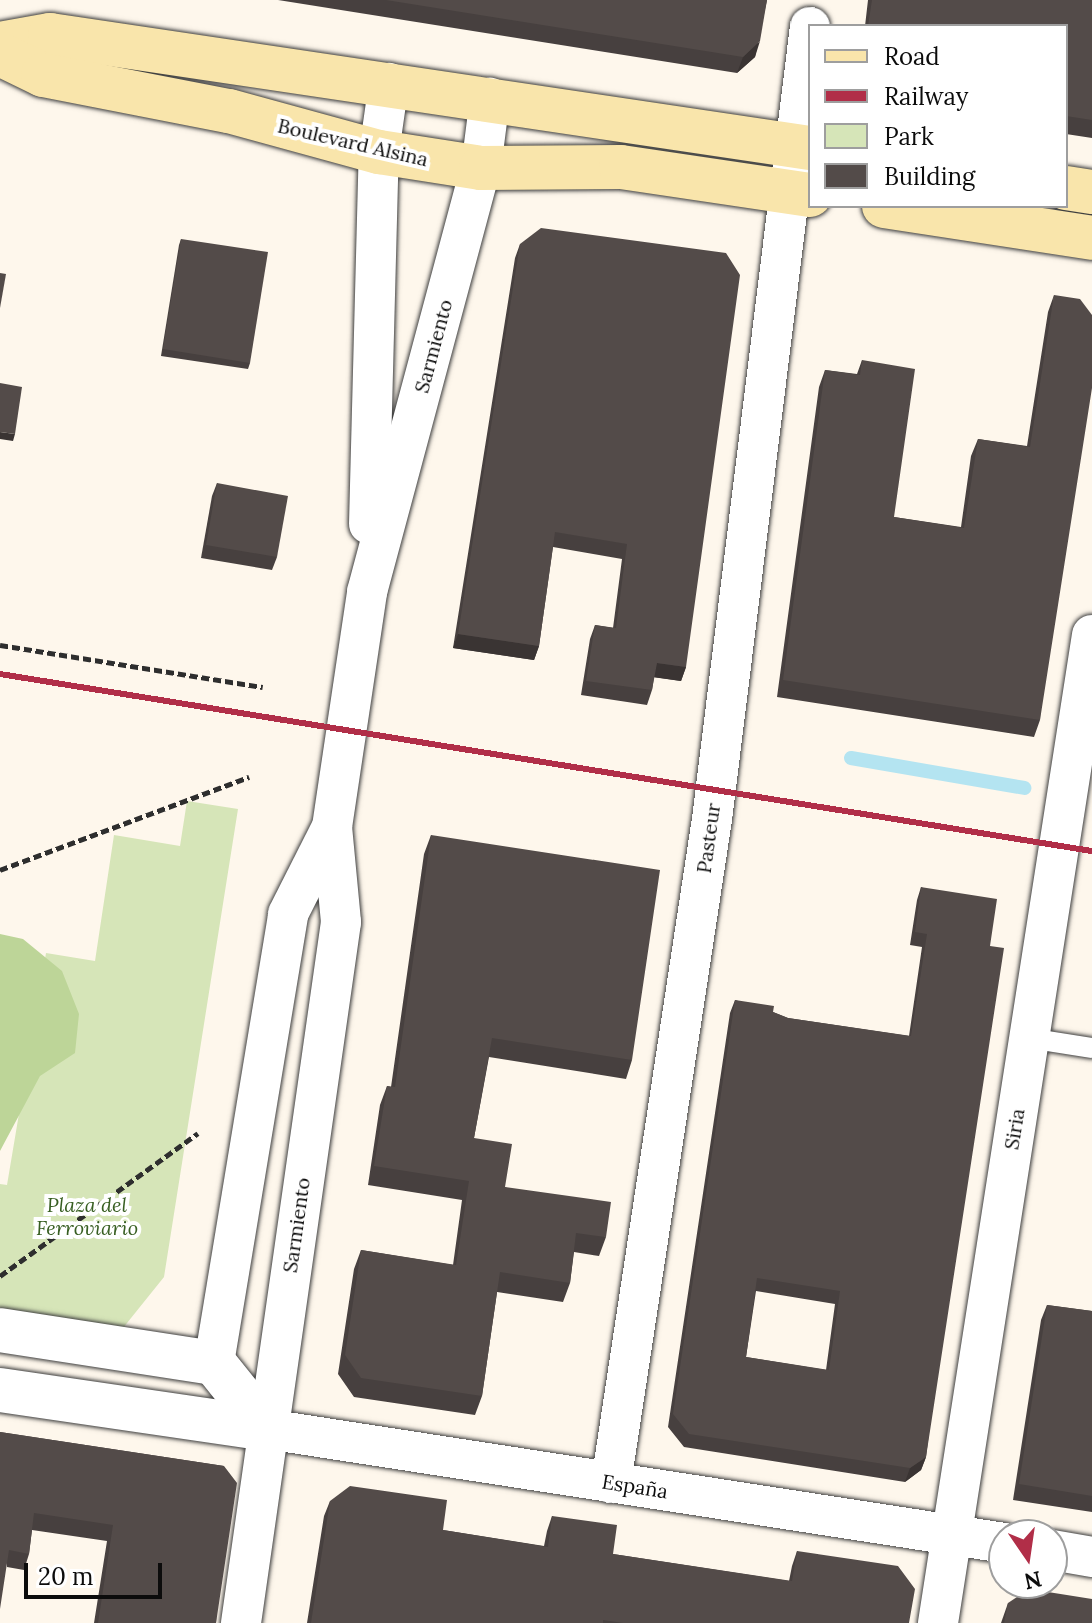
<!DOCTYPE html>
<html>
<head>
<meta charset="utf-8">
<style>
	body { margin:0 }
	#map { position:relative; width:1092px; height:1623px; overflow:hidden; background:#fef7ec; font-family:Lora,serif }
	div>[style] { position:absolute }
	[style*='--x'] { left:calc(var(--x)*1px); top:calc(var(--y)*1px); width:calc(var(--w)*1px); rotate:calc(var(--a)*1deg) }
	.green>* { inset:0; background:#d6e5b8 }
	.forest>* { inset:0; background:#bdd598 }
	.stream>* { height:14px; margin:-7px; padding:0 7px; transform-origin:7px; border-radius:7px; background:#b4e4f1 }
	.path>* { height:5px; margin-top:-2.5px; transform-origin:0; background:repeating-linear-gradient(90deg,#2e2e2e 0 8px,transparent 0 12px) }
	.roads { filter:drop-shadow(0 0 2px #3f3f3f) drop-shadow(0 0 2px #3f3f3f) }
	.service>* { height:20px; margin:-10px; padding:0 10px; transform-origin:10px; border-radius:10px; background:#fff }
	.minor>* { height:40px; margin:-20px; padding:0 20px; transform-origin:20px; border-radius:20px; background:#fff }
	.tertiary>* { height:44px; margin:-22px; padding:0 22px; transform-origin:22px; border-radius:22px; background:#fff }
	.secondary>* { height:44px; margin:-22px; padding:0 22px; transform-origin:22px; border-radius:22px; background:#f9e5ab }
	.rail>* { height:6px; margin:-3px; padding:0 3px; transform-origin:3px; border-radius:3px; background:#b12e48 }
	.wall>* { inset:0; background:#47403f }
	.shaded-wall>* { inset:0; background:#3a3433 }
	.building>* { inset:0; background:#534b49 }
	span { translate:-50% -50%; white-space:nowrap; text-align:center; line-height:1.15; -webkit-text-stroke:8px #fff; paint-order:stroke }
	.street-label { font-size:20px; color:#0c0c0c }
	.park-label { font-size:20px; color:#375e21; font-style:italic }
	.legend { position:absolute; left:808px; top:24px; width:260px; height:184px; box-sizing:border-box; background:#fff; border:2px solid #9e9e9e; margin:0; padding:10px 14px; list-style:none; font-size:24px; color:#0c0c0c }
	.legend li { display:flex; align-items:center; gap:16px; height:40px }
	.legend b { width:40px; border:2px solid #9e9e9e }
	.north { position:absolute; left:988px; top:1519px; width:80px; height:80px; box-sizing:border-box; background:#fff; border:2px solid #9e9e9e; border-radius:50%; rotate:167deg; font-size:22px; font-weight:700; line-height:32px; text-align:center; color:#0c0c0c }
	.north::after { content:''; display:block; margin:auto; width:28px; height:36px; background:#b12e48; clip-path:polygon(50% 0,100% 100%,50% 72%,0 100%) }
	.scale { position:absolute; left:24px; top:1563px; width:138px; height:36px; box-sizing:border-box; border:4px solid #0c0c0c; border-top:0; padding-left:10px; font-size:24px; line-height:28px; white-space:nowrap; color:#0c0c0c; -webkit-text-stroke:6px #fff; paint-order:stroke }
</style>
</head>
<body>
<div id="map">
	<div class="green">
		<i style="clip-path:polygon(187px 801px,238px 809px,164px 1277px,123px 1328px,0 1308px,0 1184px,7px 1185px,46px 953px,95px 961px,114px 835px,180px 846px)"></i>
	</div>
	<div class="forest">
		<i style="clip-path:polygon(0 934px,23px 939px,62px 971px,79px 1014px,75px 1053px,40px 1076px,0 1151px)"></i>
	</div>
	<div class="stream">
		<i style="--x:851;--y:758;--w:176;--a:9.8"></i>
	</div>
	<div class="path">
		<i style="--x:0;--y:645;--w:266;--a:9.1"></i>
		<i style="--x:0;--y:870;--w:266;--a:-20.5"></i>
		<i style="--x:0;--y:1276;--w:244;--a:-35.8"></i>
	</div>
	<div class="roads">
		<div class="service">
			<i style="--x:1028;--y:1038;--w:65;--a:8.9"></i>
		</div>
		<div class="minor">
			<i style="--x:369;--y:524;--w:372;--a:-88.5"></i>
			<i style="--x:379;--y:152;--w:70;--a:-81.8"></i>
			<i style="--x:214;--y:1363;--w:455;--a:-80.6"></i>
			<i style="--x:288;--y:914;--w:97;--a:-63.2"></i>
			<i style="--x:267;--y:1429;--w:746;--a:8.79"></i>
			<i style="--x:611;--y:1483;--w:672;--a:-81.35"></i>
			<i style="--x:712;--y:819;--w:798;--a:-82.95"></i>
			<i style="--x:1052;--y:1550;--w:41;--a:9.9"></i>
			<i style="--x:241;--y:1623;--w:708;--a:-81.88"></i>
			<i style="--x:341;--y:922;--w:95;--a:-95.4"></i>
			<i style="--x:332;--y:827;--w:238;--a:-81.5"></i>
			<i style="--x:367;--y:592;--w:439;--a:-75"></i>
			<i style="--x:481;--y:168;--w:71;--a:-82.7"></i>
			<i style="--x:938;--y:1623;--w:1000;--a:-81.14"></i>
		</div>
		<div class="tertiary">
			<i style="--x:0;--y:1330;--w:217;--a:8.8"></i>
			<i style="--x:214;--y:1363;--w:85;--a:51.2"></i>
			<i style="--x:0;--y:1390;--w:270;--a:8.3"></i>
		</div>
		<div class="secondary">
			<i style="--x:0;--y:44;--w:51;--a:-10.2"></i>
			<i style="--x:50;--y:35;--w:768;--a:8.46"></i>
			<i style="--x:0;--y:54;--w:48;--a:26"></i>
			<i style="--x:43;--y:75;--w:189;--a:11"></i>
			<i style="--x:229;--y:111;--w:156;--a:15.3"></i>
			<i style="--x:379;--y:152;--w:103;--a:8.9"></i>
			<i style="--x:481;--y:168;--w:140;--a:-0.4"></i>
			<i style="--x:621;--y:167;--w:191;--a:8.4"></i>
			<i style="--x:1066;--y:188;--w:26;--a:9"></i>
			<i style="--x:884;--y:206;--w:210;--a:8.7"></i>
		</div>
	</div>
	<div class="rail">
		<i style="--x:0;--y:674;--w:1106;--a:9.21"></i>
	</div>
	<div class="wall">
		<i style="clip-path:polygon(278px 0,767px 0,755px 57px,737px 73px)"></i>
		<i style="clip-path:polygon(868px 0,1092px 0,1092px 138px,1066px 134px,1066px 26px,865px 26px)"></i>
		<i style="clip-path:polygon(181px 239px,250px 363px,248px 369px,161px 356px,179px 245px)"></i>
		<i style="clip-path:polygon(520px 244px,686px 667px,681px 681px,654px 677px,652px 690px,647px 705px,581px 695px,590px 639px,595px 625px,613px 628px,622px 559px,553px 547px,539px 646px,534px 660px,453px 648px,515px 258px)"></i>
		<i style="clip-path:polygon(1054px 295px,1040px 720px,1034px 737px,777px 697px,819px 387px,825px 370px,857px 374px,862px 360px,894px 517px,961px 527px,971px 456px,978px 439px,1027px 446px,1048px 312px)"></i>
		<i style="clip-path:polygon(217px 483px,277px 557px,272px 570px,201px 558px,212px 496px)"></i>
		<i style="clip-path:polygon(431px 835px,632px 1060px,626px 1079px,489px 1057px,474px 1138px,505px 1187px,606px 1237px,599px 1256px,574px 1252px,570px 1283px,563px 1302px,497px 1292px,482px 1396px,475px 1415px,354px 1397px,338px 1374px,354px 1269px,361px 1250px,453px 1265px,462px 1200px,368px 1185px,380px 1105px,387px 1086px,391px 1087px,424px 854px)"></i>
		<i style="clip-path:polygon(evenodd,921px 887px,990px 946px,926px 1457px,921px 1470px,905px 1482px,684px 1447px,668px 1427px,730px 1013px,735px 1000px,773px 1012px,788px 1018px,909px 1036px,922px 947px,910px 945px,917px 900px,921px 887px,756px 1291px,835px 1304px,826px 1370px,746px 1357px,756px 1291px)"></i>
		<i style="clip-path:polygon(1047px 1305px,1092px 1311px,1092px 1512px,1013px 1500px,1041px 1320px)"></i>
		<i style="clip-path:polygon(0 1432px,224px 1466px,216px 1623px,94px 1623px,107px 1541px,32px 1530px,29px 1554px,24px 1570px,7px 1567px)"></i>
		<i style="clip-path:polygon(330px 1501px,443px 1530px,544px 1546px,547px 1531px,552px 1516px,613px 1554px,789px 1581px,792px 1566px,797px 1551px,909px 1623px,307px 1623px,324px 1516px)"></i>
		<i style="clip-path:polygon(1008px 1603px,1092px 1623px,1001px 1623px)"></i>
	</div>
	<div class="shaded-wall">
		<i style="clip-path:polygon(760px 41px,755px 57px,737px 73px,743px 57px)"></i>
		<i style="clip-path:polygon(0 432px,15px 434px,13px 441px,0 439px)"></i>
		<i style="clip-path:polygon(458px 634px,539px 646px,534px 660px,453px 648px)"></i>
		<i style="clip-path:polygon(657px 663px,686px 667px,681px 681px,652px 677px)"></i>
		<i style="clip-path:polygon(926px 1457px,921px 1470px,905px 1482px,910px 1468px)"></i>
	</div>
	<div class="building">
		<i style="clip-path:polygon(386px 0,767px 0,760px 41px,743px 57px)"></i>
		<i style="clip-path:polygon(872px 0,1092px 0,1092px 120px,1066px 116px,1066px 26px,868px 26px)"></i>
		<i style="clip-path:polygon(541px 228px,726px 253px,740px 275px,686px 667px,657px 663px,652px 690px,586px 681px,595px 625px,616px 628px,627px 544px,555px 532px,539px 646px,458px 634px,520px 244px)"></i>
		<i style="clip-path:polygon(181px 239px,268px 252px,250px 363px,163px 349px)"></i>
		<i style="clip-path:polygon(0 273px,6px 274px,0 308px)"></i>
		<i style="clip-path:polygon(1054px 295px,1080px 299px,1092px 315px,1092px 388px,1040px 720px,783px 680px,825px 370px,860px 375px,862px 360px,915px 369px,894px 517px,964px 528px,978px 439px,1030px 447px)"></i>
		<i style="clip-path:polygon(0 383px,22px 387px,15px 434px,0 432px)"></i>
		<i style="clip-path:polygon(217px 483px,288px 496px,277px 557px,206px 545px)"></i>
		<i style="clip-path:polygon(431px 835px,660px 870px,632px 1060px,492px 1038px,474px 1138px,512px 1144px,505px 1187px,611px 1202px,606px 1237px,576px 1233px,570px 1283px,500px 1272px,482px 1396px,361px 1378px,345px 1355px,361px 1250px,456px 1265px,469px 1181px,374px 1166px,387px 1086px,395px 1087px)"></i>
		<i style="clip-path:polygon(evenodd,921px 887px,997px 899px,990px 946px,1004px 948px,926px 1457px,910px 1468px,689px 1434px,673px 1414px,735px 1000px,774px 1006px,773px 1012px,788px 1018px,911px 1036px,927px 934px,915px 932px,921px 887px,757px 1278px,840px 1291px,829px 1370px,746px 1357px,757px 1278px)"></i>
		<i style="clip-path:polygon(1047px 1305px,1092px 1311px,1092px 1496px,1019px 1484px)"></i>
		<i style="clip-path:polygon(0 1432px,224px 1466px,237px 1483px,216px 1623px,98px 1623px,113px 1525px,34px 1513px,29px 1554px,9px 1550px,0 1609px)"></i>
		<i style="clip-path:polygon(350px 1486px,447px 1500px,443px 1530px,548px 1547px,552px 1516px,617px 1525px,613px 1554px,792px 1581px,797px 1551px,898px 1566px,915px 1589px,909px 1623px,623px 1623px,603px 1620px,603px 1623px,311px 1623px,330px 1501px)"></i>
		<i style="clip-path:polygon(1029px 1589px,1092px 1599px,1092px 1623px,1004px 1623px,1008px 1603px)"></i>
	</div>
	<div class="street-label">
		<span style="left:353px;top:142px;rotate:13deg">Boulevard Alsina</span>
		<span style="left:433px;top:346px;rotate:-75deg">Sarmiento</span>
		<span style="left:708px;top:838px;rotate:-82deg">Pasteur</span>
		<span style="left:1014px;top:1129px;rotate:-81deg">Siria</span>
		<span style="left:296px;top:1225px;rotate:-82deg">Sarmiento</span>
		<span style="left:635px;top:1486px;rotate:9deg">España</span>
	</div>
	<div class="park-label">
		<span style="left:87px;top:1216px">Plaza del<br>Ferroviario</span>
	</div>
	<ul class="legend">
	<li><b style="height:10px;background:#f9e5ab"></b>Road</li>
	<li><b style="height:10px;background:#b12e48"></b>Railway</li>
	<li><b style="height:22px;background:#d6e5b8"></b>Park</li>
	<li><b style="height:22px;background:#534b49"></b>Building</li>
	</ul>
	<div class="north">N</div>
	<div class="scale">20 m</div>
</div>
</body>
</html>
